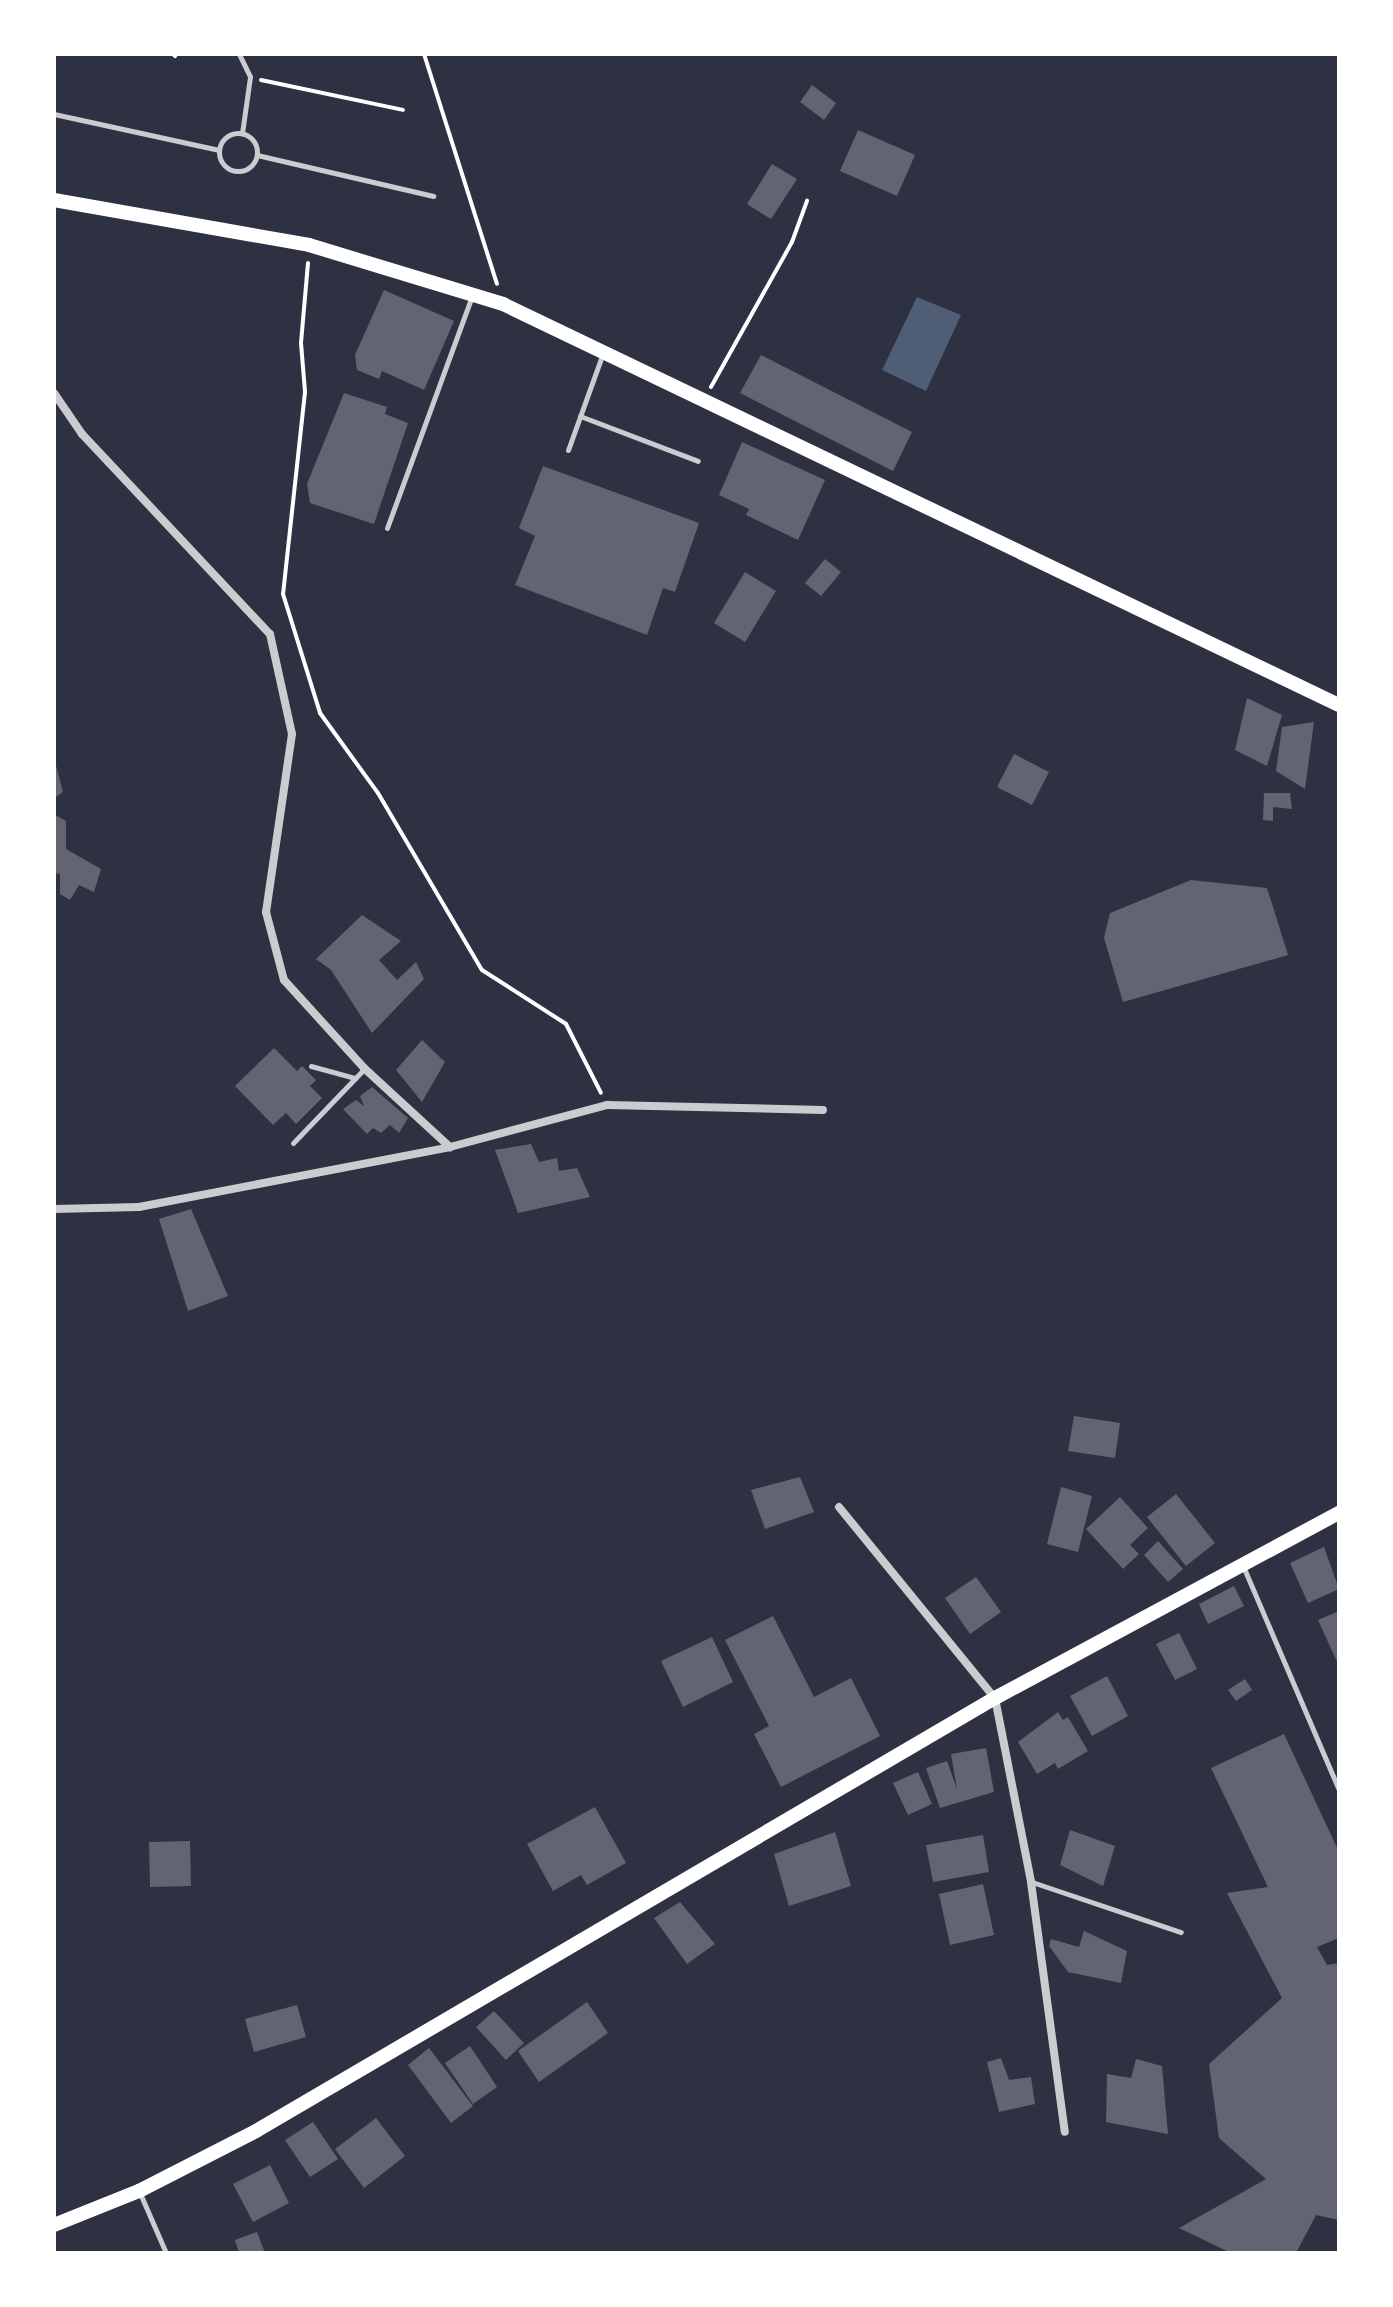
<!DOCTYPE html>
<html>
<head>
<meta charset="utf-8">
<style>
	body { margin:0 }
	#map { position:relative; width:1393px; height:2307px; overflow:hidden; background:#2d3142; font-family:Manrope,sans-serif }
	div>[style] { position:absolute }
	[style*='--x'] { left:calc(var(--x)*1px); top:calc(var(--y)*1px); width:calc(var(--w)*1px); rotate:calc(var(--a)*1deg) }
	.water>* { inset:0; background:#4f5d75 }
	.building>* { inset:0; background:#626471 }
	.path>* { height:4px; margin:-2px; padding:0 2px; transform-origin:2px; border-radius:2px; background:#fff }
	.service>* { height:5px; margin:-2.5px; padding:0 2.5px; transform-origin:2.5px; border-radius:2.5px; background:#caccd0 }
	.service>.ring { margin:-2.5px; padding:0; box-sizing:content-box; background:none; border:5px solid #caccd0; border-radius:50% }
	.minor>* { height:8px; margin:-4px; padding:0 4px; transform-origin:4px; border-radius:4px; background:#caccd0 }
	.secondary>* { height:14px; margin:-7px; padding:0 7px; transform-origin:7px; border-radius:7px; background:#fff }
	span { translate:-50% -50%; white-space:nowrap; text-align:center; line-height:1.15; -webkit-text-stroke:6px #fff; paint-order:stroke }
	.frame { position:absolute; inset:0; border:56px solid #fff; pointer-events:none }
</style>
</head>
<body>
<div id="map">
	<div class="water">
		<i style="clip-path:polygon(917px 297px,961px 315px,926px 391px,882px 370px)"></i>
	</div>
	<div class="building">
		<i style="clip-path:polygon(812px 85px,836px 103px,824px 120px,800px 102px)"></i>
		<i style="clip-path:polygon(858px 130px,915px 155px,897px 196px,840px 171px)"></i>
		<i style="clip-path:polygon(772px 164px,797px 179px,771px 219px,747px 204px)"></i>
		<i style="clip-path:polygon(384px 290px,454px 321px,424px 390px,382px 371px,379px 379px,357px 370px,355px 355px)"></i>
		<i style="clip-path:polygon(761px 355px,912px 432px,893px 471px,740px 393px)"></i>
		<i style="clip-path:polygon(344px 393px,387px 407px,385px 414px,408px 423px,374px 524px,310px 503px,307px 484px)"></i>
		<i style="clip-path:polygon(742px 442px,825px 480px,798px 540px,746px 515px,749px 509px,719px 495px)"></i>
		<i style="clip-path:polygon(543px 466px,699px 523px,675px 592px,663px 588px,647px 635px,515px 585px,535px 536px,519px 528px)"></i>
		<i style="clip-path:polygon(825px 559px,841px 572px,821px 596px,805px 583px)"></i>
		<i style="clip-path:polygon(745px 572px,776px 591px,745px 642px,714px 623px)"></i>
		<i style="clip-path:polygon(1247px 698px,1282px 715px,1267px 766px,1235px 750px)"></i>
		<i style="clip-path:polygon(1314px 722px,1305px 789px,1276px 771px,1282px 727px)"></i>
		<i style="clip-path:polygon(1014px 754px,1049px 772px,1032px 805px,997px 787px)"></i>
		<i style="clip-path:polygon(54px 758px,63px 792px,54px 798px)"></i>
		<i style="clip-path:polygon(1264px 793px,1290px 793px,1292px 809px,1273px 807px,1273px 821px,1263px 820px)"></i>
		<i style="clip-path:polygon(54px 814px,66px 821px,66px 849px,101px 869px,94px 892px,79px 885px,70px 900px,60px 894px,60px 874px,54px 873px)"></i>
		<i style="clip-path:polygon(1191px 880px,1267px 888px,1288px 955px,1123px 1002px,1104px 938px,1110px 913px)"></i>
		<i style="clip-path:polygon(362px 915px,401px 941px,379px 960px,397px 980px,416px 962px,424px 979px,372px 1033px,331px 970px,316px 959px)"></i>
		<i style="clip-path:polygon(422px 1040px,445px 1062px,422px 1102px,396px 1070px)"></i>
		<i style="clip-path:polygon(274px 1048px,297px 1071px,302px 1066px,316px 1080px,310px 1086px,322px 1098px,296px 1124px,286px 1113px,273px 1125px,235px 1086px)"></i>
		<i style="clip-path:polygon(372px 1087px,408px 1118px,399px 1133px,390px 1125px,381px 1133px,373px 1128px,367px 1134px,343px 1109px,356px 1100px,364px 1106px,360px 1096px)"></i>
		<i style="clip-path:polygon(531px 1144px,539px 1162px,557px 1158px,559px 1171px,577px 1168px,590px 1197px,518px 1213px,495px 1150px)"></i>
		<i style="clip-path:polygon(191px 1209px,228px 1296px,188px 1311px,159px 1219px)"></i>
		<i style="clip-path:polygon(1074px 1416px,1120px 1423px,1115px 1458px,1068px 1451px)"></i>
		<i style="clip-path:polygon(800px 1477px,814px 1512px,765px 1529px,751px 1490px)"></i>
		<i style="clip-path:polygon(1061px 1487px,1092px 1496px,1078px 1552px,1047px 1544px)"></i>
		<i style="clip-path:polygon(1176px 1494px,1215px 1543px,1186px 1566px,1147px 1517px)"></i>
		<i style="clip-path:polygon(1120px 1497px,1148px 1528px,1130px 1545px,1139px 1554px,1123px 1569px,1086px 1529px)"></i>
		<i style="clip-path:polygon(1158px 1541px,1183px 1569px,1168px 1582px,1144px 1555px)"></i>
		<i style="clip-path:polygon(1324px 1547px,1339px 1589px,1308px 1603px,1290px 1563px)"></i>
		<i style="clip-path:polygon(976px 1577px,1001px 1612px,970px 1634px,945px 1598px)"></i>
		<i style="clip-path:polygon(1234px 1586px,1244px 1606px,1208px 1624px,1199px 1604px)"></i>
		<i style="clip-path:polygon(1339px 1611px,1339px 1666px,1318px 1620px)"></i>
		<i style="clip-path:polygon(773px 1616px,814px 1697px,851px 1678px,880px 1736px,781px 1787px,754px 1734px,769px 1726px,725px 1640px)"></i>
		<i style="clip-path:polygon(1179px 1633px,1197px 1669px,1175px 1680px,1156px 1644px)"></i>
		<i style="clip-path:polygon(712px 1637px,733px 1682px,683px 1707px,661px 1661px)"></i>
		<i style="clip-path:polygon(1107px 1676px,1128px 1716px,1092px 1736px,1070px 1696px)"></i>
		<i style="clip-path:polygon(1245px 1679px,1252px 1690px,1236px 1701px,1228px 1690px)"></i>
		<i style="clip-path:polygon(1058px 1712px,1063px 1720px,1068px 1717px,1088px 1751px,1058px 1769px,1055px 1763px,1037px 1774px,1018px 1742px)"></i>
		<i style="clip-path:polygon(1284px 1734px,1339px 1852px,1339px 1938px,1317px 1947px,1327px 1965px,1339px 1963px,1339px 2220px,1316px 2215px,1296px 2253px,1231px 2253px,1179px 2228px,1266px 2179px,1219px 2138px,1209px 2064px,1282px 1998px,1227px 1893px,1268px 1887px,1211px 1768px)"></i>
		<i style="clip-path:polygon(986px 1748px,994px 1792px,940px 1808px,926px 1768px,947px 1761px,957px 1789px,951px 1754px)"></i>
		<i style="clip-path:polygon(918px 1772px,932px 1804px,908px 1815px,893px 1783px)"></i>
		<i style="clip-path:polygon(595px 1807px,626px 1863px,587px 1885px,581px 1875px,553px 1891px,527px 1844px)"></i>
		<i style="clip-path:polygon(1070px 1830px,1115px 1846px,1103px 1886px,1060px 1865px)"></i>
		<i style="clip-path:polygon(835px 1832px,851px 1886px,789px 1906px,774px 1854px)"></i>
		<i style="clip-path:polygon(983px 1835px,989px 1872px,933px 1882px,926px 1845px)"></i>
		<i style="clip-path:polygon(190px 1841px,191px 1886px,150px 1887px,149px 1842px)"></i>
		<i style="clip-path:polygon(983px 1884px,994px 1935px,950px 1945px,939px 1894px)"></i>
		<i style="clip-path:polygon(680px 1902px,715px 1944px,687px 1964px,654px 1918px)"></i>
		<i style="clip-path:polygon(1084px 1931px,1127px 1951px,1121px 1983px,1068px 1972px,1049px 1946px,1051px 1939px,1079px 1947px)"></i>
		<i style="clip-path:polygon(587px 2002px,608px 2033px,539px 2082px,518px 2051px)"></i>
		<i style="clip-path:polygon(297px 2005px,306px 2037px,254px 2052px,245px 2019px)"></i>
		<i style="clip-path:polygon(494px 2011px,524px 2043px,506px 2060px,476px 2027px)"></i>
		<i style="clip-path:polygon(470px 2046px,497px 2087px,473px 2104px,445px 2063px)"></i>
		<i style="clip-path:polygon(429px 2048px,473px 2106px,451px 2123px,408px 2065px)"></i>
		<i style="clip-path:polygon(1001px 2058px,1009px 2080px,1031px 2077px,1035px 2104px,999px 2112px,987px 2062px)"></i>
		<i style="clip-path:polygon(1136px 2059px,1162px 2066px,1168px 2134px,1106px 2122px,1107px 2074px,1131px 2078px)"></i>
		<i style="clip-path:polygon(376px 2118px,405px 2156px,364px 2188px,335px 2149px)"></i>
		<i style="clip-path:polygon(313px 2122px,338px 2159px,310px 2177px,285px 2140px)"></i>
		<i style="clip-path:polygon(270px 2165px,289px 2203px,253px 2222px,233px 2184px)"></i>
		<i style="clip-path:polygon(257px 2232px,265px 2253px,239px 2253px,235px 2240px)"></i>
	</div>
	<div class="path">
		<i style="--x:173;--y:54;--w:3;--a:45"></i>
		<i style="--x:424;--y:54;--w:241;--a:72.4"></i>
		<i style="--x:261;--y:80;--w:145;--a:11.9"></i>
		<i style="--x:308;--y:263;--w:80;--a:95"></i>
		<i style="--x:301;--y:343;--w:49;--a:85.3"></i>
		<i style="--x:305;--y:392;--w:203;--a:96.2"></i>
		<i style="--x:283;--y:594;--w:125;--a:72.7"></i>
		<i style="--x:320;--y:713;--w:99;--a:54.1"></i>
		<i style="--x:378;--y:793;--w:205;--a:59.6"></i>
		<i style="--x:482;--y:970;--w:100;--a:32.7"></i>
		<i style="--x:566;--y:1024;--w:77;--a:63.1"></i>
		<i style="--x:711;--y:387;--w:166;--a:-60.8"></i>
		<i style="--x:792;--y:242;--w:44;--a:-69.9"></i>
	</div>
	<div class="service">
		<i style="--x:239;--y:54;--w:25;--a:64"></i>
		<i style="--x:250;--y:77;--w:57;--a:98.1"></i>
		<i style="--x:54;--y:114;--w:169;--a:12.3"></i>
		<i class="ring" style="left:219px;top:133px;width:33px;height:33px"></i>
		<i style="--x:257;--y:155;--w:181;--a:13.1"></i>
		<i style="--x:580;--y:416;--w:126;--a:20.9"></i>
		<i style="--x:568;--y:450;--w:103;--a:-70.2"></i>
		<i style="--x:387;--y:528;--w:247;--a:-69.9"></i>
		<i style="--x:311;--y:1066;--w:46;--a:15.3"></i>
		<i style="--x:293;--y:1143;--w:103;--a:-46.2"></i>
		<i style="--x:1243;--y:1566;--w:244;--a:66.8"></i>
		<i style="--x:1032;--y:1882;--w:157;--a:18.6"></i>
		<i style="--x:139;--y:2191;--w:68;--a:66.5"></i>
	</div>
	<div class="minor">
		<i style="--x:54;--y:393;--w:50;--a:55.7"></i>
		<i style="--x:82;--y:434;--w:274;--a:46.8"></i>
		<i style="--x:270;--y:634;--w:102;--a:77.6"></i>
		<i style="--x:292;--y:734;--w:180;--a:98.3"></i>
		<i style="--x:266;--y:912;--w:70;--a:75.2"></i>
		<i style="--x:284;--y:980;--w:119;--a:47.7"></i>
		<i style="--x:364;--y:1068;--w:117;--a:42.6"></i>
		<i style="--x:54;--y:1209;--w:85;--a:-1.3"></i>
		<i style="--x:139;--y:1207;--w:317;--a:-10.9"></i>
		<i style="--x:450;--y:1147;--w:163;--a:-15"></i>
		<i style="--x:607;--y:1105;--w:216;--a:1.3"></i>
		<i style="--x:839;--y:1507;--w:247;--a:50.8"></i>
		<i style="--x:995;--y:1698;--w:187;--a:78.9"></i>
		<i style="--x:1031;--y:1882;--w:252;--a:82.3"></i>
	</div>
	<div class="secondary">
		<i style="--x:54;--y:200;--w:259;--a:10"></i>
		<i style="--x:309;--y:245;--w:203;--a:16.9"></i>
		<i style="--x:503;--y:304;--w:927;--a:25.63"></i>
		<i style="--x:54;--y:2225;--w:92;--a:-21.8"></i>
		<i style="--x:139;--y:2191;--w:131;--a:-27.1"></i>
		<i style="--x:256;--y:2131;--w:857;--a:-30.37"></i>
		<i style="--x:995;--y:1698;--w:391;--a:-28.3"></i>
	</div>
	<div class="frame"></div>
</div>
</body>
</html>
